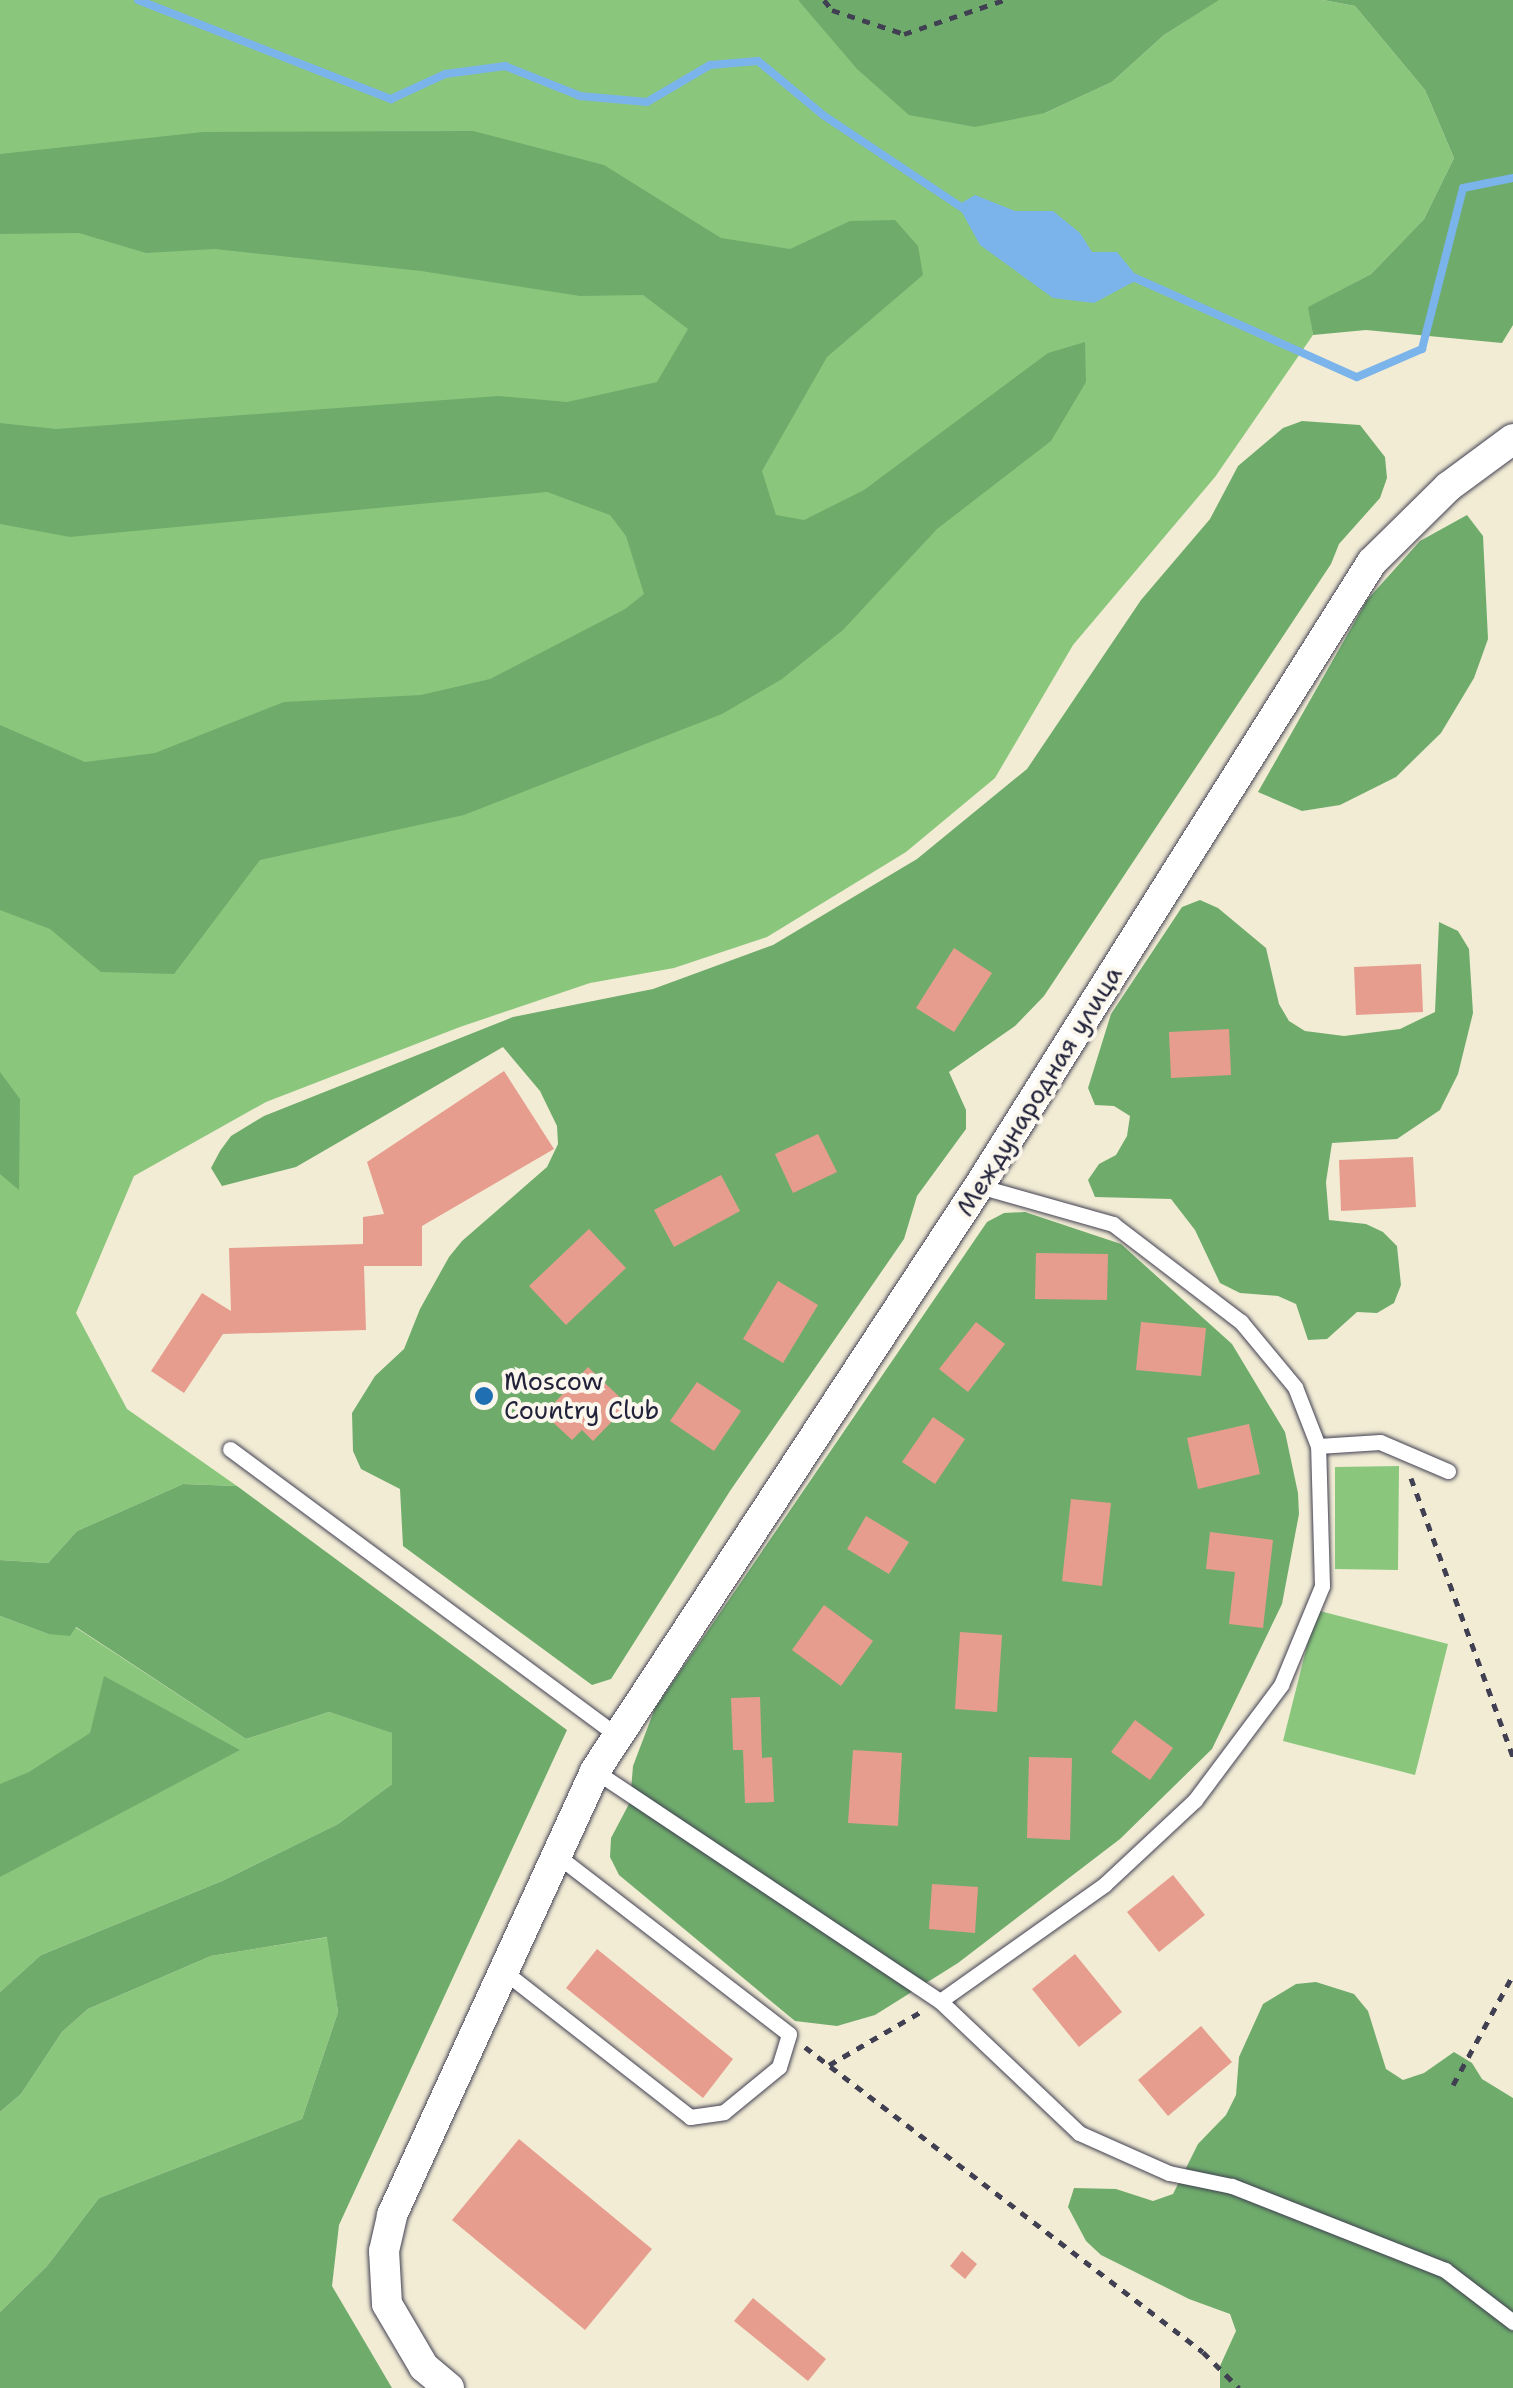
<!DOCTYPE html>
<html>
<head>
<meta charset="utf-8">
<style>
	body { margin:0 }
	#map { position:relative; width:1513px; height:2388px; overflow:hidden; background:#f2ecd5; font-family:"Shantell Sans",sans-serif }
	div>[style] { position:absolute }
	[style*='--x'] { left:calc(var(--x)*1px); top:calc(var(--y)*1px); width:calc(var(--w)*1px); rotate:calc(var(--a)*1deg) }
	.green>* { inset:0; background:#8ac77d }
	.forest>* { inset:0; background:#6fac6c }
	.water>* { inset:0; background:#7bb3eb }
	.stream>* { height:8px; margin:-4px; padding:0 4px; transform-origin:4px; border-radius:4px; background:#7bb3eb }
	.building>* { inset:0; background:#e79d8e }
	.path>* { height:5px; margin-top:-2.5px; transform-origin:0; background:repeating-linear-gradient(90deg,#414052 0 8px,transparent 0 16px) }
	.roads { filter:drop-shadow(0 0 2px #414052) drop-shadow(0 0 2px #414052) }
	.service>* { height:15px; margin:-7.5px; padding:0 7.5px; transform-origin:7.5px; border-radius:7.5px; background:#fff }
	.minor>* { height:30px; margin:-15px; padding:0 15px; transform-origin:15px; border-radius:15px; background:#fff }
	.dots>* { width:28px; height:28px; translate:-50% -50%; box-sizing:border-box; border:5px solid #fbf7ec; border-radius:50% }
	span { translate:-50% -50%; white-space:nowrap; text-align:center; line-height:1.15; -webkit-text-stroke:8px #fbf7ec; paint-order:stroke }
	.street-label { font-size:25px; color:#22223b }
	.poi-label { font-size:25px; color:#22223b }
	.left { translate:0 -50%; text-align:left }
</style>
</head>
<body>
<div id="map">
	<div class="green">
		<i style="clip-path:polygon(0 0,798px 0,815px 15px,1045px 113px,1112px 82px,1164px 35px,1218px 0,1323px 0,1355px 6px,1425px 90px,1454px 158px,1424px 219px,1371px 274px,1309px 307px,1313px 335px,1215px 477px,1073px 645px,995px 778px,906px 852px,767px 937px,674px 968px,590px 983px,460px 1027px,266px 1102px,134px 1176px,76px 1313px,127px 1409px,237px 1486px,183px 1484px,77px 1531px,48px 1563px,0 1560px)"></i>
		<i style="clip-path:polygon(1399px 1466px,1398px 1570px,1335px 1569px,1335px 1467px)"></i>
		<i style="clip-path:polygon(1316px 1610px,1448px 1644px,1415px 1775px,1283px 1741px)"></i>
		<i style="clip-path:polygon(0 1616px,48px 1634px,75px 1627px,246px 1739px,329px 1712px,393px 1733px,392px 1784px,338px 1824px,222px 1881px,41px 1955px,0 1992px)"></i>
		<i style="clip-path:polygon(328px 1937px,338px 2012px,302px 2119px,99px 2198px,47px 2266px,0 2312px,0 2112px,21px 2094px,62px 2032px,88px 2009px,211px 1956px)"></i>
	</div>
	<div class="forest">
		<i style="clip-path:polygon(798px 0,1219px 0,1164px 35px,1112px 82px,1045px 113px,975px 127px,909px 115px,857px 69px)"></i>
		<i style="clip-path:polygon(1323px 0,1513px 0,1513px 325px,1502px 343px,1366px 330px,1313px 335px,1308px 307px,1371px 274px,1424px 219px,1454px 158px,1425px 90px,1355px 6px)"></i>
		<i style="clip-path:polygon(473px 131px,604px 165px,721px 238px,790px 249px,850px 221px,895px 220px,918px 246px,923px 275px,827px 357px,762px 471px,776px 515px,804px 520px,864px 490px,1048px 353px,1085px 342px,1086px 382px,1051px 441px,937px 529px,843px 630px,782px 679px,722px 714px,464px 815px,260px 860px,174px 974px,101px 972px,50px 929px,0 910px,0 725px,85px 762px,155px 753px,284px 702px,421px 695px,490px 679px,625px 609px,644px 594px,626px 536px,610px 515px,547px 492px,70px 537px,0 524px,0 423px,56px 429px,498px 396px,567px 402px,657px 382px,688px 329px,643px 295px,580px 296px,421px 271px,215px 249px,146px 253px,79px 233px,0 234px,0 154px,203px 132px)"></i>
		<i style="clip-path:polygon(1302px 421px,1360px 425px,1385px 457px,1387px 478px,1380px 498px,1339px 544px,1331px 564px,1044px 996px,1015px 1026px,949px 1072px,966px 1110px,966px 1129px,917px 1196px,904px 1239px,730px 1491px,611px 1679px,592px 1685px,403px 1546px,400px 1489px,361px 1469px,353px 1451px,352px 1413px,375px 1376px,404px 1349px,420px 1309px,449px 1257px,462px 1241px,547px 1167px,558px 1144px,557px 1126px,540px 1091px,503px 1047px,296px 1167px,222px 1186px,211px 1168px,220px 1151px,231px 1136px,264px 1116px,513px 1017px,653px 989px,773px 945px,917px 859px,1027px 769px,1141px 600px,1210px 519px,1238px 466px,1283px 428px)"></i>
		<i style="clip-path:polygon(1467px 515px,1483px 536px,1488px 639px,1474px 678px,1441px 733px,1396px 777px,1340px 805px,1302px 811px,1258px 792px,1367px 600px,1420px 541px)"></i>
		<i style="clip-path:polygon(1200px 900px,1218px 908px,1266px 948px,1279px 1004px,1289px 1021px,1305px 1031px,1344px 1036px,1400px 1029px,1435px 1012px,1439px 922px,1458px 931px,1469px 949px,1473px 1013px,1458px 1074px,1440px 1110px,1397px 1139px,1332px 1143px,1326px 1182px,1329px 1220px,1366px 1224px,1383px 1232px,1397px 1246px,1401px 1285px,1394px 1303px,1377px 1313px,1357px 1312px,1327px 1339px,1308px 1340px,1296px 1304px,1278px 1296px,1240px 1293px,1220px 1283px,1195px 1230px,1171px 1199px,1095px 1197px,1088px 1180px,1099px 1164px,1116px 1155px,1127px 1136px,1130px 1116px,1114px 1106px,1095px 1105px,1088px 1088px,1111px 1014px,1182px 907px)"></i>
		<i style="clip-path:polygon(0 1072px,20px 1099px,19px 1190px,0 1174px)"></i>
		<i style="clip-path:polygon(1025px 1212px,1121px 1244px,1232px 1344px,1285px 1432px,1298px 1493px,1299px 1514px,1282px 1604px,1212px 1749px,1120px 1839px,958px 1963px,875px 2015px,837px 2026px,795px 2021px,619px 1875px,610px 1857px,611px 1838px,630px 1802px,633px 1766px,655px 1708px,987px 1222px,1004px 1213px)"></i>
		<i style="clip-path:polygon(183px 1484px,237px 1486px,567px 1730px,339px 2225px,332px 2286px,392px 2388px,0 2388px,0 2312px,47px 2266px,99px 2198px,302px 2119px,338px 2012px,327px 1937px,211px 1956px,88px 2009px,62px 2032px,21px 2094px,0 2112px,0 1992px,41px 1955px,222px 1881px,338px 1824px,392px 1784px,392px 1733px,329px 1712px,246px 1739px,76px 1627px,70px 1636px,48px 1634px,0 1616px,0 1560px,48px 1563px,77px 1531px)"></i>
		<i style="clip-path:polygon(104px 1676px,240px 1750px,0 1877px,0 1784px,29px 1772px,90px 1733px)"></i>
		<i style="clip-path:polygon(1316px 1982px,1354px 1994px,1368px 2011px,1386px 2069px,1403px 2080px,1424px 2073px,1454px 2052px,1472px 2063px,1482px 2079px,1513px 2098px,1513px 2388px,1220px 2388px,1220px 2366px,1236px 2331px,1230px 2314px,1189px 2299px,1101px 2255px,1086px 2241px,1068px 2207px,1074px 2188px,1116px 2189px,1153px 2201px,1173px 2194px,1198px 2144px,1226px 2115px,1236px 2095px,1239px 2057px,1263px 2004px,1296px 1984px)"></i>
	</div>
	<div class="water">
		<i style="clip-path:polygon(975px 195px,1015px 211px,1053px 211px,1080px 233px,1092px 252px,1117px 252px,1139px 279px,1094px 303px,1053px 298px,980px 245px,958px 205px)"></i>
	</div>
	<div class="stream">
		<i style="--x:138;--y:0;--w:272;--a:21.4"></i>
		<i style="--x:391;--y:99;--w:60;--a:-24.8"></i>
		<i style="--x:445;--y:74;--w:61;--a:-7.6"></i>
		<i style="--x:505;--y:66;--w:81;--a:21.8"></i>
		<i style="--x:580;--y:96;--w:67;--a:5.1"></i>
		<i style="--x:647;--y:102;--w:73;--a:-30.4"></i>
		<i style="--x:710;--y:65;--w:48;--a:-4.8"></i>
		<i style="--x:758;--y:61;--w:85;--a:39.7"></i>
		<i style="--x:823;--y:115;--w:169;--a:33.7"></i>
		<i style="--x:1133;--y:277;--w:245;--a:24.1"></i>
		<i style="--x:1357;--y:377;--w:71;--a:-23.3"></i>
		<i style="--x:1422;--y:349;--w:166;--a:-75.7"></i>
		<i style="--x:1463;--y:188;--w:51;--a:-11.3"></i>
	</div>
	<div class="building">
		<i style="clip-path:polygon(954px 948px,992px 973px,954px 1032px,916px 1008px)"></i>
		<i style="clip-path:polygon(1421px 964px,1423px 1012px,1356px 1015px,1354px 967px)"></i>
		<i style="clip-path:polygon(1229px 1029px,1231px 1075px,1171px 1078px,1169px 1032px)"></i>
		<i style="clip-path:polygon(504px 1071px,554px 1149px,422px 1226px,422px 1266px,364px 1266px,366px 1330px,223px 1334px,184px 1393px,151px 1371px,202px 1293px,231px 1311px,229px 1248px,363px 1244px,363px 1217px,384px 1214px,367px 1162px)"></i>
		<i style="clip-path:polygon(818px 1134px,837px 1172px,793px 1193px,775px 1154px)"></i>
		<i style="clip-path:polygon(1413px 1157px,1416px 1207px,1341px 1211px,1339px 1160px)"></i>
		<i style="clip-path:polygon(721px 1175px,740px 1211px,674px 1247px,654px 1210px)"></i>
		<i style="clip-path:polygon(589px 1229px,626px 1268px,566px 1325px,529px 1286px)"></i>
		<i style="clip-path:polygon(1036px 1253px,1108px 1254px,1107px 1300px,1035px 1299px)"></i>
		<i style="clip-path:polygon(778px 1281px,818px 1305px,783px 1363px,743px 1339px)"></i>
		<i style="clip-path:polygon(976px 1322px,1005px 1344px,968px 1392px,939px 1369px)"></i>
		<i style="clip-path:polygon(1141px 1322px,1206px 1328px,1201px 1376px,1136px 1370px)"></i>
		<i style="clip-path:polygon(588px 1367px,628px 1405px,593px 1441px,582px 1430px,572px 1440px,544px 1414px)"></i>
		<i style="clip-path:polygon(697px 1382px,741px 1411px,714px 1451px,670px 1421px)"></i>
		<i style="clip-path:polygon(933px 1417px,965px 1439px,935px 1484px,902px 1462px)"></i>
		<i style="clip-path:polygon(1249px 1424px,1260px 1474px,1198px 1489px,1187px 1438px)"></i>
		<i style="clip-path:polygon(1071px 1499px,1111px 1503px,1102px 1586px,1062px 1581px)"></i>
		<i style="clip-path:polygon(866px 1516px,909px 1542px,889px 1574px,847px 1549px)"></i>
		<i style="clip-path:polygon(1210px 1532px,1273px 1540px,1263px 1628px,1229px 1624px,1235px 1572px,1206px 1569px)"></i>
		<i style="clip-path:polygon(824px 1605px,873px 1641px,841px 1686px,792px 1650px)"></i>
		<i style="clip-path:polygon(960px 1632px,1002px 1635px,997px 1712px,955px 1709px)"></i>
		<i style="clip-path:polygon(760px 1697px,762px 1758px,772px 1757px,774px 1802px,745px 1803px,743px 1750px,733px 1750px,731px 1698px)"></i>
		<i style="clip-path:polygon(1135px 1720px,1173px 1748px,1150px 1780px,1111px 1752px)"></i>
		<i style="clip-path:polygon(853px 1750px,902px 1753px,898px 1826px,848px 1823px)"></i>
		<i style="clip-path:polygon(1029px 1757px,1072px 1758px,1070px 1840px,1027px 1838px)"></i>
		<i style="clip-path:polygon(1173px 1875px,1205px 1915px,1159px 1952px,1127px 1912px)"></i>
		<i style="clip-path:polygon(932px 1884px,978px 1887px,975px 1933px,929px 1929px)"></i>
		<i style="clip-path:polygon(597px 1949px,733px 2059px,703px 2098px,566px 1988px)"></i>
		<i style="clip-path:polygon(1075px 1954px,1122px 2012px,1079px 2047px,1032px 1989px)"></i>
		<i style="clip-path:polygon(1201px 2026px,1232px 2062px,1168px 2116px,1138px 2080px)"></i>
		<i style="clip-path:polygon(519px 2139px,652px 2249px,585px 2330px,452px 2220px)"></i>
		<i style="clip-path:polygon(962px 2251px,977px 2264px,965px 2279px,950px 2266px)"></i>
		<i style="clip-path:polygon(753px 2298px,826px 2359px,808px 2381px,734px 2321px)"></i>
	</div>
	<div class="path">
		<i style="--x:824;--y:0;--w:13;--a:51"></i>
		<i style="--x:832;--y:10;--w:76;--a:18.4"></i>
		<i style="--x:904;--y:34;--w:106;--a:-18.8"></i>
		<i style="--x:1411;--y:1478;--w:297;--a:69.9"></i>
		<i style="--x:805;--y:2047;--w:501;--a:37.46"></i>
		<i style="--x:1203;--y:2352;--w:51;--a:45"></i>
		<i style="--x:829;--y:2065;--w:108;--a:-30.1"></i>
		<i style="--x:1453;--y:2085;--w:125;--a:-61.4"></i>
	</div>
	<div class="roads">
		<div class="service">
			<i style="--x:1318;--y:1446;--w:62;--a:-3.7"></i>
			<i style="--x:1380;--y:1442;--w:74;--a:23.1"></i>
			<i style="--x:230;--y:1449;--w:483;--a:36.5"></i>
			<i style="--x:595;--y:1771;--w:415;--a:33.7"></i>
			<i style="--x:940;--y:2001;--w:192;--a:43.5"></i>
			<i style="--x:1079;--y:2133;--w:98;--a:24"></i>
			<i style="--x:1169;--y:2173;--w:64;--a:11.7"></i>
			<i style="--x:1232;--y:2186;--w:229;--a:21.5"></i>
			<i style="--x:1445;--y:2270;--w:86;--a:37.4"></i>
			<i style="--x:506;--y:1973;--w:234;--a:38"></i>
			<i style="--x:690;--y:2117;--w:34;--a:-8"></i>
			<i style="--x:724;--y:2112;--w:71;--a:-39.3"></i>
			<i style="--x:779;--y:2067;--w:34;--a:-73"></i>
			<i style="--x:789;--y:2034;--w:292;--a:-142.4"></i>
			<i style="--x:940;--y:2001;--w:202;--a:-35.3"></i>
			<i style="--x:1105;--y:1884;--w:123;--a:-43"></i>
			<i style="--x:1195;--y:1800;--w:144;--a:-53.2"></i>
			<i style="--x:1281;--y:1685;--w:107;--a:-67.5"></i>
			<i style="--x:1322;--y:1586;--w:140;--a:-91.6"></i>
			<i style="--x:1318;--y:1446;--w:63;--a:-111.3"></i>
			<i style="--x:1295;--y:1387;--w:85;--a:-129.7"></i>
			<i style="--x:1241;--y:1322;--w:161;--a:-142.6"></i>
			<i style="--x:1113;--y:1224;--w:139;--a:-164.2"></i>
		</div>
		<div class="minor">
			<i style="--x:449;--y:2388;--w:33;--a:-140"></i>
			<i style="--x:424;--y:2367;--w:73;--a:-120.4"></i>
			<i style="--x:387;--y:2304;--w:53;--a:-93.2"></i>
			<i style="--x:384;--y:2251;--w:37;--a:-77"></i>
			<i style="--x:392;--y:2215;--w:488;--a:-65.4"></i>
			<i style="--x:595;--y:1771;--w:700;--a:-56.72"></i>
			<i style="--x:979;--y:1186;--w:737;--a:-57.8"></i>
			<i style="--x:1372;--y:562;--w:107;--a:-44.6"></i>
			<i style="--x:1448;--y:487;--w:81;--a:-36.4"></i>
		</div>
	</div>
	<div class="dots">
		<i style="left:484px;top:1396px;background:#1f6fb2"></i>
	</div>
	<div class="street-label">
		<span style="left:1039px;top:1091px;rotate:-58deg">Международная улица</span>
	</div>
	<div class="poi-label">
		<span class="left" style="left:504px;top:1396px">Moscow<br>Country Club</span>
	</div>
</div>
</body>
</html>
